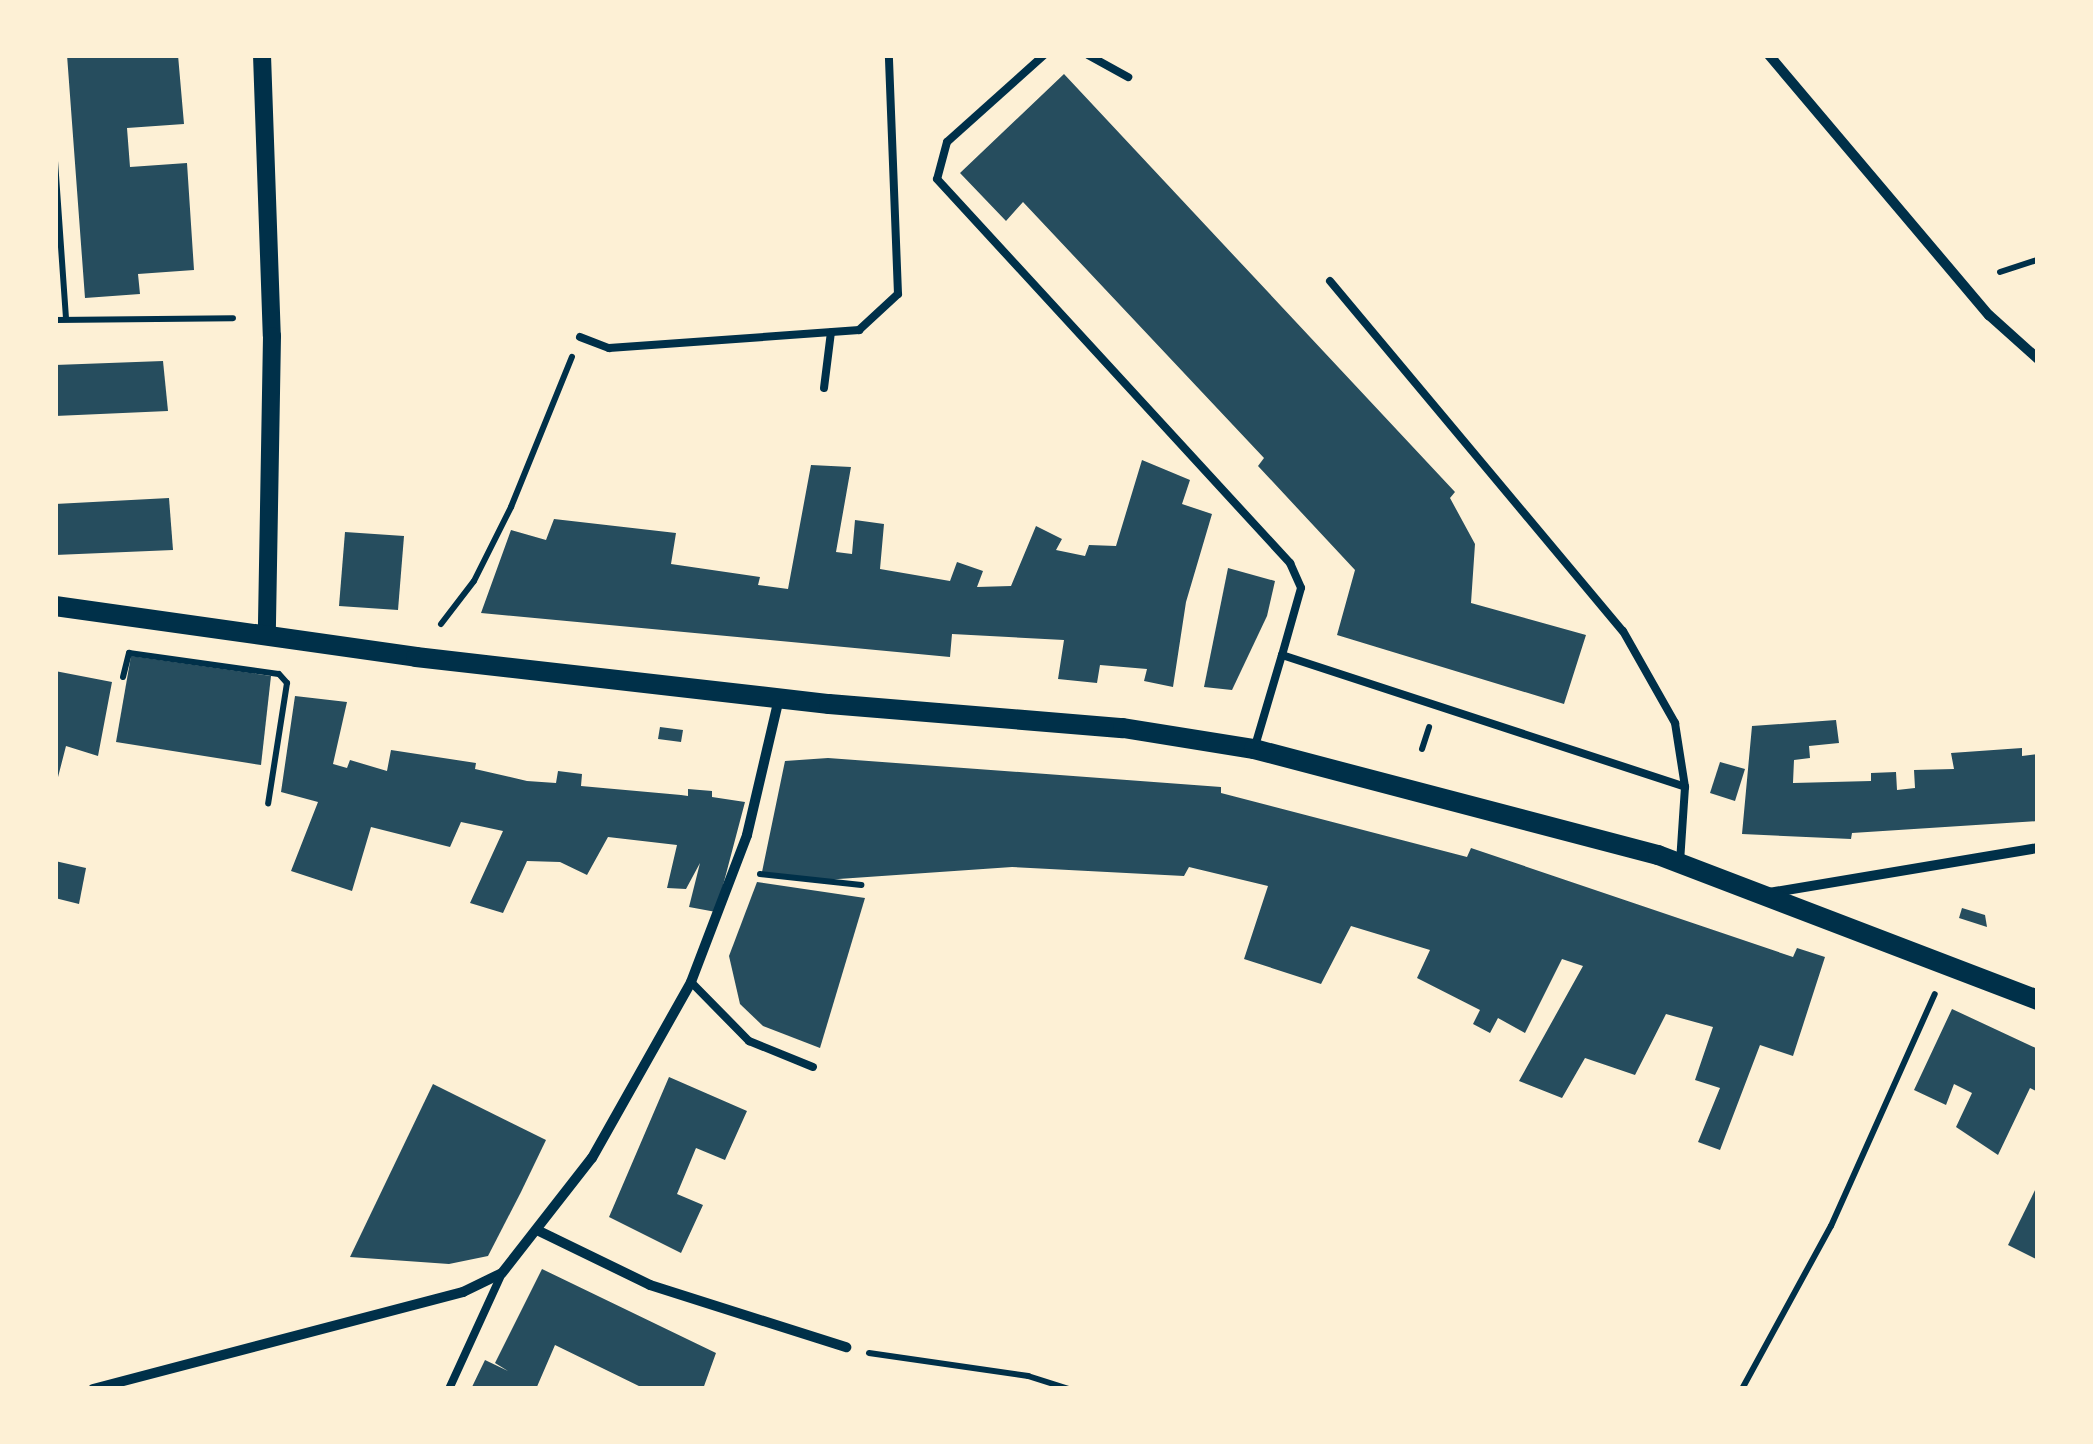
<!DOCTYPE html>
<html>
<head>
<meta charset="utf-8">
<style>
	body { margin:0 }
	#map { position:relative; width:2093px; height:1444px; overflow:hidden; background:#fdf0d5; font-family:"DejaVu Sans",sans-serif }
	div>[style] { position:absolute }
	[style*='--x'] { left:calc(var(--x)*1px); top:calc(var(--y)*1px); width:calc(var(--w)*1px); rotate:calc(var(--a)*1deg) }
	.building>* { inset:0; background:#264d5e }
	.path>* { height:6px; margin:-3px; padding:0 3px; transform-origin:3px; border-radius:3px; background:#003049 }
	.service>* { height:8px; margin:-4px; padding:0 4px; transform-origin:4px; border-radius:4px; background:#003049 }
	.minor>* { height:10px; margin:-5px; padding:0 5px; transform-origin:5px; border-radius:5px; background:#003049 }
	.tertiary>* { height:18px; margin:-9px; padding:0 9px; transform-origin:9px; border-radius:9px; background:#003049 }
	.secondary>* { height:20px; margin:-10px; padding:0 10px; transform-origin:10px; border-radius:10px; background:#003049 }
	span { translate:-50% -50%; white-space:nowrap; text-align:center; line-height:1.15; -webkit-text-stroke:8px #fdf0d5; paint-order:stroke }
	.frame { position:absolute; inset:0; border:58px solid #fdf0d5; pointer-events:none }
</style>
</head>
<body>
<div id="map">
	<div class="building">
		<i style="clip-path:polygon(67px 55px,178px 55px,184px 124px,127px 128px,130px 167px,187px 163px,194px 270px,138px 274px,140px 294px,85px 298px)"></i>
		<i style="clip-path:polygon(1064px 74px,1455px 492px,1450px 498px,1475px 544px,1471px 603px,1586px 635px,1564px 704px,1337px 635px,1355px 570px,1258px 466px,1264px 458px,1023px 202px,1006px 221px,960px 173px)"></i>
		<i style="clip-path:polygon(163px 361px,168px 411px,55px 416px,55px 365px)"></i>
		<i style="clip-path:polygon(1142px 460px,1190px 480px,1182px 504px,1212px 514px,1186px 602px,1173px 687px,1144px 681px,1147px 669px,1100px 665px,1097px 683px,1058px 679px,1064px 640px,952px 634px,950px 657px,481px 613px,511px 530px,546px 540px,554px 519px,676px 533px,671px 564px,760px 577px,758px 585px,788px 589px,811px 465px,851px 467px,836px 552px,852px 554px,855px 520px,884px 524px,880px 569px,950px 581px,957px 562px,983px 571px,977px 587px,1011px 586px,1036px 526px,1062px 539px,1056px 550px,1085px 556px,1089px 545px,1116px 546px)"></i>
		<i style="clip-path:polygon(169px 498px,173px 550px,55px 555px,55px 504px)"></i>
		<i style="clip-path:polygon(345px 532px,404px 536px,398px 610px,339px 606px)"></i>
		<i style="clip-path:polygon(1228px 568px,1275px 581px,1267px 616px,1232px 690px,1204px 687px)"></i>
		<i style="clip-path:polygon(131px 656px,271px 676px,261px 765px,116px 742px)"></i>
		<i style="clip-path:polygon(55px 671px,112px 682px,98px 756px,66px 746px,56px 785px)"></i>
		<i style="clip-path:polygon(295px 696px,347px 702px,333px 764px,347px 768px,350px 760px,387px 771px,391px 750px,476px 763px,475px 769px,527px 781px,556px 783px,558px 771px,582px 774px,581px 786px,681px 795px,688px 796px,688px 789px,712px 791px,712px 797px,745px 802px,716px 912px,689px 907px,700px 863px,686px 889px,667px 888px,677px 845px,608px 837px,587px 875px,560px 862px,527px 861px,503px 913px,470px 903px,503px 831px,461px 822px,450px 847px,371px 827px,352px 891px,291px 871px,318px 802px,281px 792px)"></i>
		<i style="clip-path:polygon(1836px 720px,1839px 743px,1809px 746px,1810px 758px,1794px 760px,1793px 783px,1871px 781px,1871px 773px,1896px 772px,1897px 790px,1915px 788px,1914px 770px,1954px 769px,1951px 753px,2022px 748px,2022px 756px,2038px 754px,2038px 821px,1852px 833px,1851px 839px,1742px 834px,1752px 726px)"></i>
		<i style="clip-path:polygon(660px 727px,683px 730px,681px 742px,658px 739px)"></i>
		<i style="clip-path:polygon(828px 758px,1221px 787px,1221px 793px,1467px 857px,1471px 848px,1793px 957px,1797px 948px,1825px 957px,1793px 1056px,1760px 1045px,1720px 1150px,1698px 1142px,1720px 1088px,1695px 1080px,1713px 1027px,1666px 1014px,1635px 1075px,1585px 1058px,1562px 1098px,1519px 1081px,1583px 966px,1562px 959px,1525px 1033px,1498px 1018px,1490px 1033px,1473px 1024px,1480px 1010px,1417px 978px,1430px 950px,1351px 926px,1321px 984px,1244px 959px,1268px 886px,1189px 867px,1184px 876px,1012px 867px,824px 880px,762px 872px,785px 761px)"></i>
		<i style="clip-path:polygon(1720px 762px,1745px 769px,1735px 801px,1710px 793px)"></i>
		<i style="clip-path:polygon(55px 861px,86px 868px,79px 904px,55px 898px)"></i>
		<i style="clip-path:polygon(757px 882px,865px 898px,820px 1048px,763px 1026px,740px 1004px,729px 956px)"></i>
		<i style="clip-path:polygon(1962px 908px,1985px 915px,1987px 927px,1959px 918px)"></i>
		<i style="clip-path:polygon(1952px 1009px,2038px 1049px,2038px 1092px,2030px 1088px,1998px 1155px,1956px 1127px,1972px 1093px,1954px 1084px,1946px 1105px,1914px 1090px)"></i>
		<i style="clip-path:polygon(669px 1077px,747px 1111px,725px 1160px,696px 1148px,677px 1194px,703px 1205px,681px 1253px,609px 1217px)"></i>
		<i style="clip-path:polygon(433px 1084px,546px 1140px,521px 1192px,488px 1256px,449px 1264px,350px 1257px)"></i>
		<i style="clip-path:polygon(2038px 1184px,2038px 1260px,2008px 1245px)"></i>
		<i style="clip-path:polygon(542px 1269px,716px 1353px,703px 1389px,645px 1389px,555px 1345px,536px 1389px,471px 1389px,485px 1360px,508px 1371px,495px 1363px)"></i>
	</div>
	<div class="path">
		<i style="--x:55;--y:161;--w:158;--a:86"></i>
		<i style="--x:2000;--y:272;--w:40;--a:-18"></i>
		<i style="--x:55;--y:320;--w:178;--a:-0.6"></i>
		<i style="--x:441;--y:624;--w:54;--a:-52.5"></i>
		<i style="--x:474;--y:581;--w:83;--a:-63.4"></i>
		<i style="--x:511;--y:507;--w:162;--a:-67.9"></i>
		<i style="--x:123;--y:677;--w:25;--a:-76"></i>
		<i style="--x:129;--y:653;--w:151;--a:8"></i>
		<i style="--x:279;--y:674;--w:12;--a:48"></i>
		<i style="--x:287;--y:683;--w:122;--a:98.9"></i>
		<i style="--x:1422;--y:749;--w:23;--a:-72"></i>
		<i style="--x:760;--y:874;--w:102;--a:6.2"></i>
		<i style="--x:869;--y:1353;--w:161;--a:8.2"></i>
		<i style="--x:1028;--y:1376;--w:43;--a:17.6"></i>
		<i style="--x:1742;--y:1389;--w:186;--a:-61.4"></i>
		<i style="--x:1831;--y:1226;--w:254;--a:-65.9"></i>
	</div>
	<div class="service">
		<i style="--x:1044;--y:55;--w:130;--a:138.1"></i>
		<i style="--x:947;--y:142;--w:38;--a:105"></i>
		<i style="--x:937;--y:179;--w:522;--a:47.41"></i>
		<i style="--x:1290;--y:563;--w:27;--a:66"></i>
		<i style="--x:1301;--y:588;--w:70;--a:105.8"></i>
		<i style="--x:1282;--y:655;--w:424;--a:18.1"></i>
		<i style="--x:1685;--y:787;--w:76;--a:93.8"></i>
		<i style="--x:1088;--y:55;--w:46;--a:28.8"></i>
		<i style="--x:1330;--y:281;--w:456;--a:50.1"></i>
		<i style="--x:1623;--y:631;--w:106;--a:60.5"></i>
		<i style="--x:1675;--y:723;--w:65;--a:81.1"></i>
		<i style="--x:580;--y:337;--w:31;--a:21"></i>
		<i style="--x:609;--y:348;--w:251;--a:-4.1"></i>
		<i style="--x:859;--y:330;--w:53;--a:-42.7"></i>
		<i style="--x:898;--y:294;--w:239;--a:-92.2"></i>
		<i style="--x:824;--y:388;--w:56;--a:-82.9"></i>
		<i style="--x:1255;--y:746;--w:95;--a:-73.5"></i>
		<i style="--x:691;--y:982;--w:83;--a:45.5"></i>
		<i style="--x:749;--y:1041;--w:69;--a:22.1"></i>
		<i style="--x:449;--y:1389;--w:128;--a:-65.4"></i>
	</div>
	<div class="minor">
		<i style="--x:1769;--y:55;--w:341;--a:49.8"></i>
		<i style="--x:1989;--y:315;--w:66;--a:41.9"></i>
		<i style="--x:1769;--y:893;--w:273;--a:-9.5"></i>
		<i style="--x:539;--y:1231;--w:123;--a:25.9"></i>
		<i style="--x:650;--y:1285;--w:206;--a:17.6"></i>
		<i style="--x:93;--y:1389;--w:383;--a:-14.7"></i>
		<i style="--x:463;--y:1292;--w:43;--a:-26"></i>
		<i style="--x:502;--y:1273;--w:146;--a:-52"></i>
		<i style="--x:592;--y:1158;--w:202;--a:-60.6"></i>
		<i style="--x:691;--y:982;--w:157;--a:-69.1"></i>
		<i style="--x:747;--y:835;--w:140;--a:-76.8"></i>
	</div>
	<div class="tertiary">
		<i style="--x:262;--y:55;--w:281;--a:88"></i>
		<i style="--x:272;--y:336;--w:298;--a:91"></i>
	</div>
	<div class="secondary">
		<i style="--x:55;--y:606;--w:365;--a:8"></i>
		<i style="--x:416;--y:657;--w:416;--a:6.5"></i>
		<i style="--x:829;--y:704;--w:295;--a:4.7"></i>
		<i style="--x:1123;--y:728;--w:133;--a:9.1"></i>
		<i style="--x:1254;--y:749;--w:418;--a:14.7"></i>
		<i style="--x:1658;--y:855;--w:407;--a:20.9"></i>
	</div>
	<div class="frame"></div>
</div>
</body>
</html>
